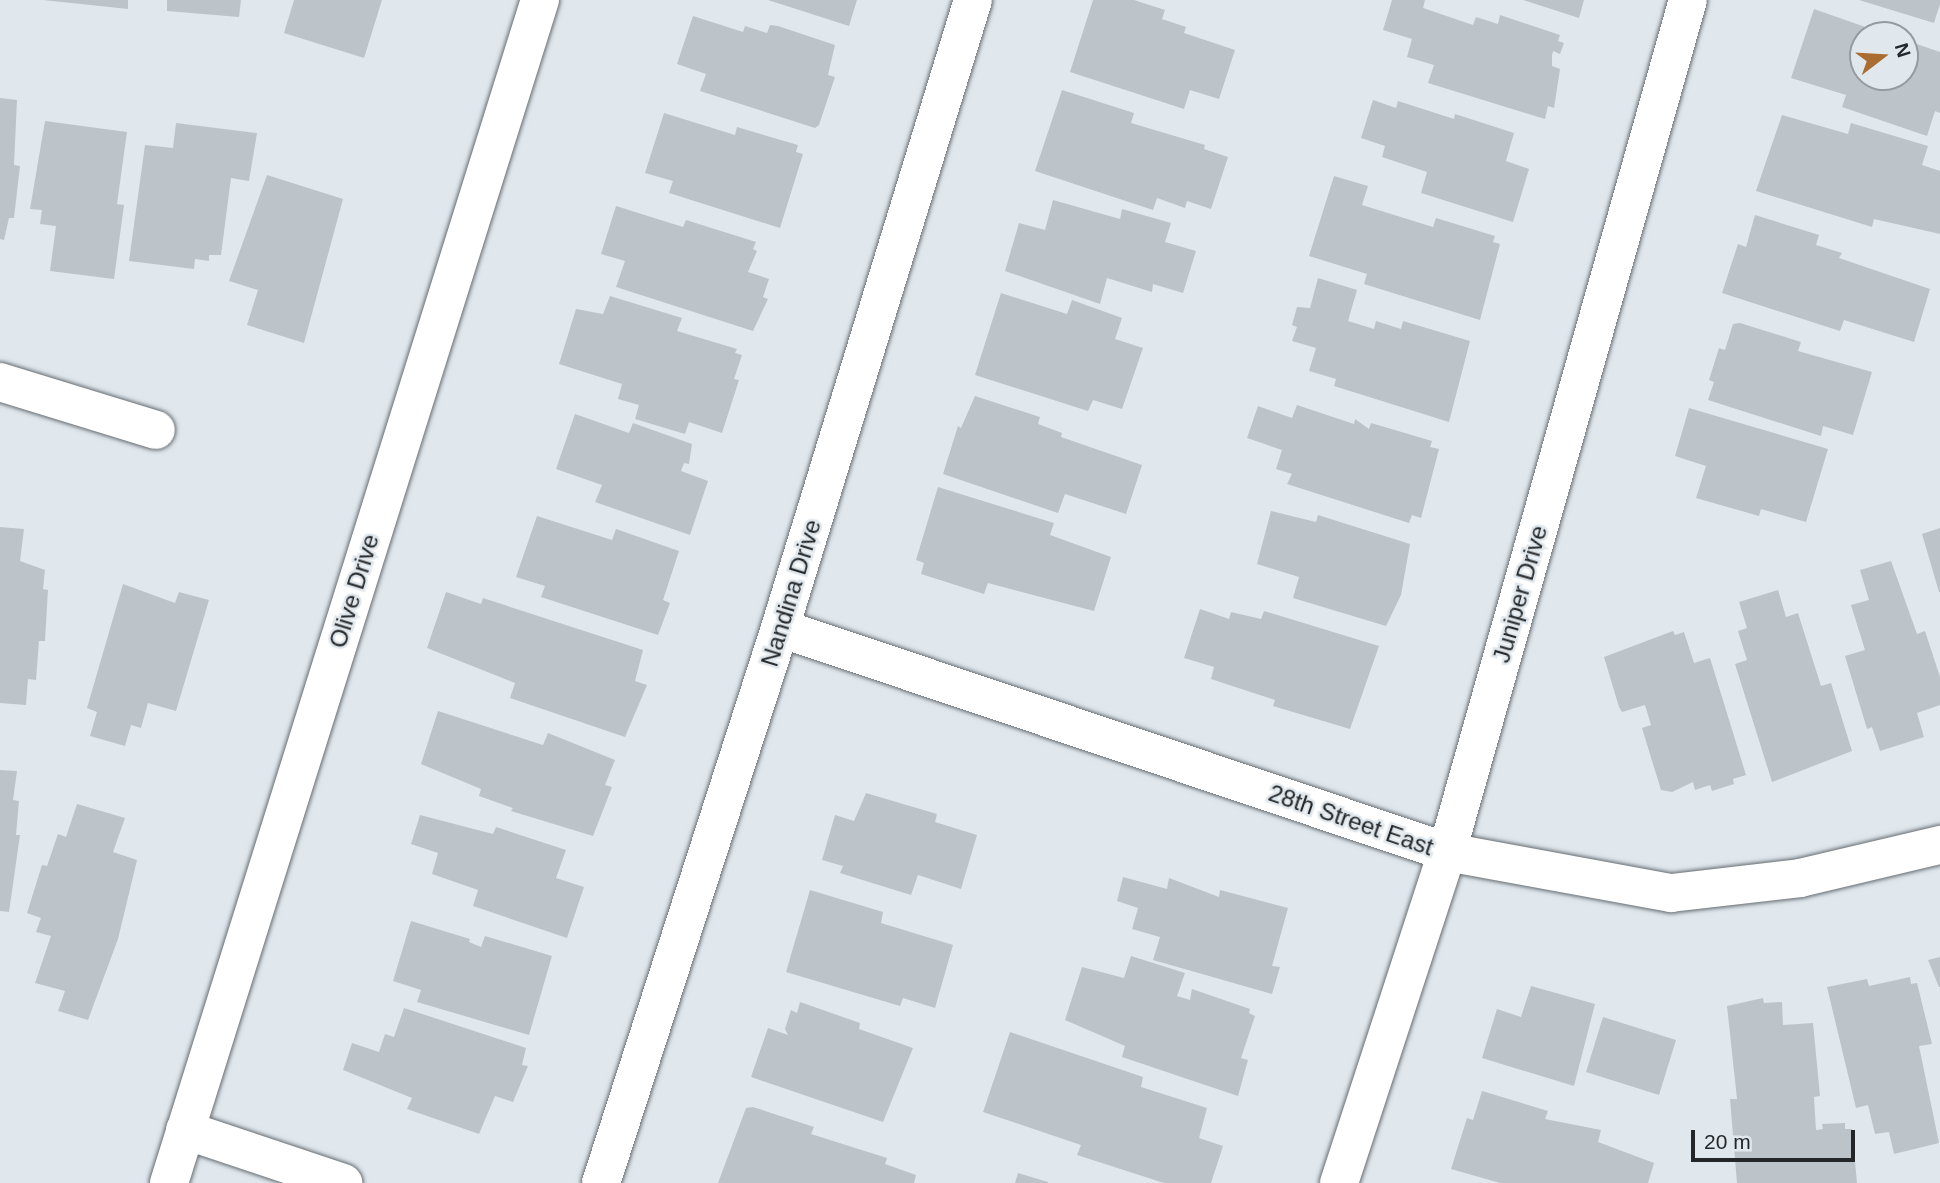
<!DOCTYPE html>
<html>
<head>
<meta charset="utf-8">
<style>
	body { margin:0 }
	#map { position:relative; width:1940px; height:1183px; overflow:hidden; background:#e0e8ee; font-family:Helvetica,sans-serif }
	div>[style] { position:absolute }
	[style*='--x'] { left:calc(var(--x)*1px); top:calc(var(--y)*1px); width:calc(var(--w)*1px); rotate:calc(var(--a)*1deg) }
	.building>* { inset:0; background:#bcc3c9 }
	.roads { filter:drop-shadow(0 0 2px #666d72) drop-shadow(0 0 2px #666d72) }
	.street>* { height:38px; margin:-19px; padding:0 19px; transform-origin:19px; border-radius:19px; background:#fff }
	span { translate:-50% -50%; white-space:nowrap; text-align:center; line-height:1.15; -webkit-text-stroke:5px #e0e8ee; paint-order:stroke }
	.street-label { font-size:24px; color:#242729 }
	.north { position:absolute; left:1849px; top:21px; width:70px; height:70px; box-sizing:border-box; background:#e0e8ee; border:2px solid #959b9f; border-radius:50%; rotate:73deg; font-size:19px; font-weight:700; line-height:28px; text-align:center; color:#242729 }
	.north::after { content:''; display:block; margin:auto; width:24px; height:32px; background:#aa6c31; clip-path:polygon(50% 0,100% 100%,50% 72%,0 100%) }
	.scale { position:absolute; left:1691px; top:1130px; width:164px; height:32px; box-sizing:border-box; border:4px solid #242729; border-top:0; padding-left:9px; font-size:21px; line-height:24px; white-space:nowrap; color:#242729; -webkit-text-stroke:5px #e0e8ee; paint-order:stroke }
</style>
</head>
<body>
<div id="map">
	<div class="building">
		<i style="clip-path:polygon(43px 0,128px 0,128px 9px)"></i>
		<i style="clip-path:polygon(167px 0,241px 0,239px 17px,167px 11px)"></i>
		<i style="clip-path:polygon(294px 0,382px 0,364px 58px,284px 33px)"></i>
		<i style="clip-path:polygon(768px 0,857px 0,849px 26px)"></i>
		<i style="clip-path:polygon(1093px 0,1134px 0,1165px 10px,1162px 19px,1186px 27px,1184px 33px,1235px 50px,1219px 99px,1190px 90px,1184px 109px,1070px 72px)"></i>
		<i style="clip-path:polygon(1392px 0,1425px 0,1423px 8px,1473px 25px,1476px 17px,1498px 24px,1500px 15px,1560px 35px,1558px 41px,1564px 43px,1560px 54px,1553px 51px,1552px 55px,1552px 66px,1560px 69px,1554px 108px,1548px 106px,1545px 119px,1428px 83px,1434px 65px,1407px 57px,1412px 39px,1383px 30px)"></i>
		<i style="clip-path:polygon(1523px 0,1584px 0,1579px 18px)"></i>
		<i style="clip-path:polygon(1859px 0,1940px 0,1940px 4px,1934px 23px)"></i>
		<i style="clip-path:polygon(1814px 9px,1888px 35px,1863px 35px,1863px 77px,1905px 77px,1905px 40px,1940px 52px,1940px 113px,1935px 111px,1927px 136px,1842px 107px,1846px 95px,1791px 78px)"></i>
		<i style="clip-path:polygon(693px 16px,743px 32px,745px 26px,767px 33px,770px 25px,778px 26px,835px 45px,828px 75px,835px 77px,819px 125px,815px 128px,700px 91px,706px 74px,677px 64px)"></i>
		<i style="clip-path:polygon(1062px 90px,1134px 113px,1131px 123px,1205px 145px,1204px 149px,1228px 157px,1211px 209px,1187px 201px,1185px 208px,1157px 198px,1153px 210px,1035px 171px)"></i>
		<i style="clip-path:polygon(0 98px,17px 100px,14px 165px,20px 166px,14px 218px,9px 218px,4px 240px,0 239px)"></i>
		<i style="clip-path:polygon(1373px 100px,1396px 108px,1398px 101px,1454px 119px,1455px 114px,1514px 133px,1506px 161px,1529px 169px,1513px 222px,1421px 193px,1427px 172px,1382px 157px,1385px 146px,1361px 138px)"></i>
		<i style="clip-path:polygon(664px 113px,735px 135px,737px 127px,798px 145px,796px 152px,803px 154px,780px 228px,669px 193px,673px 181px,645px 173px)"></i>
		<i style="clip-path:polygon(1782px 115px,1848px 134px,1851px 123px,1928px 146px,1922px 165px,1940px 171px,1940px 234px,1874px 219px,1872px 227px,1756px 191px)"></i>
		<i style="clip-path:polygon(45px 121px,127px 132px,117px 204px,124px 205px,114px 279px,50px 271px,56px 226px,40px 224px,42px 210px,30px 209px)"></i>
		<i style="clip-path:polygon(176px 123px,257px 133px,249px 181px,231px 178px,221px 255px,209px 255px,209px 261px,195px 259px,194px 269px,129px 261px,145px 145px,173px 148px)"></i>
		<i style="clip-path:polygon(267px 175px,343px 199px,304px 343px,247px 325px,258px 290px,229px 281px)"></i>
		<i style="clip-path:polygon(1334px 176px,1368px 186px,1362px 205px,1433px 227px,1436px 218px,1495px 236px,1493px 242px,1500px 244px,1480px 320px,1364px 284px,1367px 274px,1309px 256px)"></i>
		<i style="clip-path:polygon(1053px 200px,1120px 219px,1122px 209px,1171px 223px,1165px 242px,1196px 251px,1183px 293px,1153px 284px,1152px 292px,1107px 278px,1100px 304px,1005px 271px,1019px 223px,1045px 230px)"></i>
		<i style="clip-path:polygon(616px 206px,683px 227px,686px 220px,756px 242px,753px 249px,757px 251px,748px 272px,769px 279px,763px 297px,768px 299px,753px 331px,616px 287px,625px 261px,601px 254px)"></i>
		<i style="clip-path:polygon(1755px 215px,1819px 235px,1816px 245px,1842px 253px,1839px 258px,1930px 289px,1914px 342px,1844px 320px,1840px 331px,1722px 293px,1738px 244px,1746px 247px)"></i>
		<i style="clip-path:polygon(1318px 278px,1357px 290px,1348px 321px,1374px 329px,1376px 321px,1401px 329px,1403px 321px,1470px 341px,1449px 422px,1334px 386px,1336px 379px,1309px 371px,1316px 348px,1292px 341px,1297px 327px,1292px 325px,1297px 307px,1310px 308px)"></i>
		<i style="clip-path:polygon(1001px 293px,1067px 314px,1072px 300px,1122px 318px,1115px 339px,1143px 348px,1122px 409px,1093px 400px,1088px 411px,975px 375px)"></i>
		<i style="clip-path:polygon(610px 296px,682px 318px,677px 331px,737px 349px,735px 353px,742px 355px,734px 379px,739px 380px,722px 433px,689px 422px,685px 434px,635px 419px,639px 405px,618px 399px,622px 384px,559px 364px,576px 309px,603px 314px)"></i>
		<i style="clip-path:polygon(1740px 323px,1801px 342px,1798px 351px,1872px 372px,1853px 435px,1823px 426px,1821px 436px,1708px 400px,1714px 382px,1709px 380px,1719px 348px,1725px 350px,1733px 324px)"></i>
		<i style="clip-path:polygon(975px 396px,1040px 417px,1038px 424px,1062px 433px,1061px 437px,1142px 465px,1126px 514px,1065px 494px,1058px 513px,943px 474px,958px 426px,961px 428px)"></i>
		<i style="clip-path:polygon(1297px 405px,1354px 424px,1355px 419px,1369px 429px,1371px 423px,1432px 441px,1430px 447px,1439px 449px,1421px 518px,1412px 515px,1409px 523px,1287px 484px,1292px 474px,1276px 469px,1282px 450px,1247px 438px,1258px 406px,1292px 418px)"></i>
		<i style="clip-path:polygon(1689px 408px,1828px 449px,1806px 522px,1761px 509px,1759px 516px,1696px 498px,1706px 466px,1675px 456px)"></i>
		<i style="clip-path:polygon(575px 414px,629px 433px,633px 423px,692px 444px,689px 464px,684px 463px,681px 471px,708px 481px,690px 535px,595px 502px,602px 485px,556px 469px)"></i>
		<i style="clip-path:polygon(938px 487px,1054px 523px,1050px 535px,1111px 557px,1094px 611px,988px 583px,984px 594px,921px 574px,924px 563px,916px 560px)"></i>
		<i style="clip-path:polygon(1271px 511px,1316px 522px,1318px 515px,1410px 544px,1401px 595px,1386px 626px,1293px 598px,1299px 577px,1257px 564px)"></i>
		<i style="clip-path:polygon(537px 516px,612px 540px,616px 529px,679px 551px,663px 600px,670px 603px,658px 635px,541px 597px,545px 586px,516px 577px)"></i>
		<i style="clip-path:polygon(0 527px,24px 529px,20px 561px,45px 570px,43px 589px,48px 590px,45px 641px,39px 641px,36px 680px,28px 679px,26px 705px,0 703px)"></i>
		<i style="clip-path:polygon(1940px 528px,1940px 592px,1939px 592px,1922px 534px)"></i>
		<i style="clip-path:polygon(1891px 561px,1917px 634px,1925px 631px,1940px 677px,1940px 705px,1917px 713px,1924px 737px,1880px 751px,1872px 727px,1867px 729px,1845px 656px,1865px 650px,1851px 605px,1869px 600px,1860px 570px)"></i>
		<i style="clip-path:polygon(123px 584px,175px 603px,179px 592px,209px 600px,176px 711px,148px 703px,141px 728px,131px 725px,125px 746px,90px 736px,97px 712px,87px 708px)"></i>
		<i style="clip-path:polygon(1778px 590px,1786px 617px,1798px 613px,1821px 686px,1831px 683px,1852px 751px,1772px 782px,1735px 664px,1747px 660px,1738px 631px,1747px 628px,1739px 602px)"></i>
		<i style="clip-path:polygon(446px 592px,481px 604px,483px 598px,643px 650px,635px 681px,647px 685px,625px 737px,510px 698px,515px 683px,427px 648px)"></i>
		<i style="clip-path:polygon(1200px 609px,1229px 619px,1231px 612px,1261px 619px,1264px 611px,1379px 646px,1350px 729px,1273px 706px,1275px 700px,1211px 679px,1214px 667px,1184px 658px)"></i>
		<i style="clip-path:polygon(1673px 631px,1675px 635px,1684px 632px,1694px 663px,1710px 658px,1746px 775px,1733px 779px,1734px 784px,1712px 791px,1710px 785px,1695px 790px,1693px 782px,1672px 792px,1661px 790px,1642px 728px,1651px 725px,1645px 705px,1622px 712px,1619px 707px,1604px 657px)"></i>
		<i style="clip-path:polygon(438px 711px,543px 745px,548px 733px,615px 760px,605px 785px,612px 787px,593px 836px,511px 811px,513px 808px,479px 796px,481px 789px,421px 764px)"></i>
		<i style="clip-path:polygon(0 770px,17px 771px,13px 800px,19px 801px,16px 835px,20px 835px,9px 912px,0 911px)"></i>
		<i style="clip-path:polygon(866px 793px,937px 814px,935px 822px,977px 835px,961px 889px,918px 875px,911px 895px,840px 873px,843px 866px,822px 860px,835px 815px,854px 821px)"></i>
		<i style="clip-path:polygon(77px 804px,125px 818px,113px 852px,137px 860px,118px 939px,88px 1020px,58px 1011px,65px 991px,35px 983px,51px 936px,36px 932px,41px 918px,27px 913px,42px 865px,47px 866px,58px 834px,66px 837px)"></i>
		<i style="clip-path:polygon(420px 815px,493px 834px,496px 827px,566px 850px,556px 878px,584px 887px,567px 938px,473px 906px,478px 890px,432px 874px,438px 853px,411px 844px)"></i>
		<i style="clip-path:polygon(1123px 877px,1167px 889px,1169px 878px,1219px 897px,1220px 890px,1288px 908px,1272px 966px,1280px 967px,1272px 994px,1153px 960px,1160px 937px,1132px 929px,1138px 908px,1117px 901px)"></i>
		<i style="clip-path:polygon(810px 890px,883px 912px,881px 923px,953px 945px,935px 1008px,903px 998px,900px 1006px,786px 972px)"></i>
		<i style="clip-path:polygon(411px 921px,470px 939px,469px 942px,481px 947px,485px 936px,552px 956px,529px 1035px,417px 1002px,421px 990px,393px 981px)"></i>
		<i style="clip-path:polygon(1131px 956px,1185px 973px,1177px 996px,1190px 1000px,1192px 989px,1250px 1009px,1249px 1013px,1255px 1016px,1241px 1058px,1248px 1060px,1238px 1096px,1122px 1057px,1125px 1046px,1065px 1020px,1082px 967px,1124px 978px)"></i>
		<i style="clip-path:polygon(1940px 957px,1940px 987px,1939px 987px,1928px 960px)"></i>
		<i style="clip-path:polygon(1910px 977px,1911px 984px,1917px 983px,1932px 1044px,1919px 1046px,1939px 1143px,1894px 1154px,1889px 1132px,1875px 1134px,1868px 1105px,1856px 1108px,1827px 987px,1867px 979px,1869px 986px)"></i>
		<i style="clip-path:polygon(1531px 986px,1595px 1004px,1574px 1086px,1482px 1058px,1497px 1009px,1521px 1017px)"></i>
		<i style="clip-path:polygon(1763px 998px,1764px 1003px,1782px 1002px,1783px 1025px,1813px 1023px,1820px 1096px,1814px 1097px,1816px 1130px,1823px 1129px,1822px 1124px,1845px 1123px,1845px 1129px,1852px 1129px,1857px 1183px,1737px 1183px,1730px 1099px,1737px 1099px,1727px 1006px)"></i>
		<i style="clip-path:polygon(800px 1002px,860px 1023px,859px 1029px,913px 1048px,883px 1122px,751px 1077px,768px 1028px,788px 1035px,785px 1029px,791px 1010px,797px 1013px)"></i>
		<i style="clip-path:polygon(404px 1008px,526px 1048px,522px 1065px,528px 1066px,513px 1102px,495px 1096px,479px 1134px,407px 1109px,412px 1098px,343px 1070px,352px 1043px,379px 1052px,385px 1034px,394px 1037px)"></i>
		<i style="clip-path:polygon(1603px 1017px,1676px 1040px,1659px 1095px,1586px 1072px)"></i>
		<i style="clip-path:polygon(1010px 1032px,1143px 1077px,1141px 1087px,1207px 1108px,1199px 1138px,1223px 1146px,1211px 1183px,1164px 1183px,1077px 1155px,1081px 1145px,983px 1112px)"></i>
		<i style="clip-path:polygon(1482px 1091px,1548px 1111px,1545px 1119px,1601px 1130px,1598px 1142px,1654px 1163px,1648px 1183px,1500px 1183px,1451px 1169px,1467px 1118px,1473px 1120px)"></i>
		<i style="clip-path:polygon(753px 1107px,814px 1127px,811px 1134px,887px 1158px,885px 1164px,916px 1175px,914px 1183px,718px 1183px,746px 1108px)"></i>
		<i style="clip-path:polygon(1018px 1173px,1048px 1182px,1048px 1183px,1015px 1183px)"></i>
	</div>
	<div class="roads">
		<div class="street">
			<i style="--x:0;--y:382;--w:163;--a:17.1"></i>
			<i style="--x:780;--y:628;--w:704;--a:18.56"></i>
			<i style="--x:1447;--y:852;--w:228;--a:10.4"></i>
			<i style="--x:1671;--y:893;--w:130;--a:-6.6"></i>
			<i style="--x:1800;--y:878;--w:144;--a:-13.3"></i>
			<i style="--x:185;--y:1130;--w:167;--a:18.5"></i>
			<i style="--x:169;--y:1183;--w:1240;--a:-72.59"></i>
			<i style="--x:601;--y:1183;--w:583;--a:-72.12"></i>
			<i style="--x:780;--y:628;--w:657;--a:-72.92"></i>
			<i style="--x:1339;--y:1183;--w:348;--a:-71.9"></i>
			<i style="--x:1447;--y:852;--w:885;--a:-74.21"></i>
		</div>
	</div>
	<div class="street-label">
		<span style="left:354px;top:591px;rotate:-73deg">Olive Drive</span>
		<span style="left:791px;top:593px;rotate:-73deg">Nandina Drive</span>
		<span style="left:1520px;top:594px;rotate:-74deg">Juniper Drive</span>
		<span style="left:1351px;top:820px;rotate:19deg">28th Street East</span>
	</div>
	<div class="north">N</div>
	<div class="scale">20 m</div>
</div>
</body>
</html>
